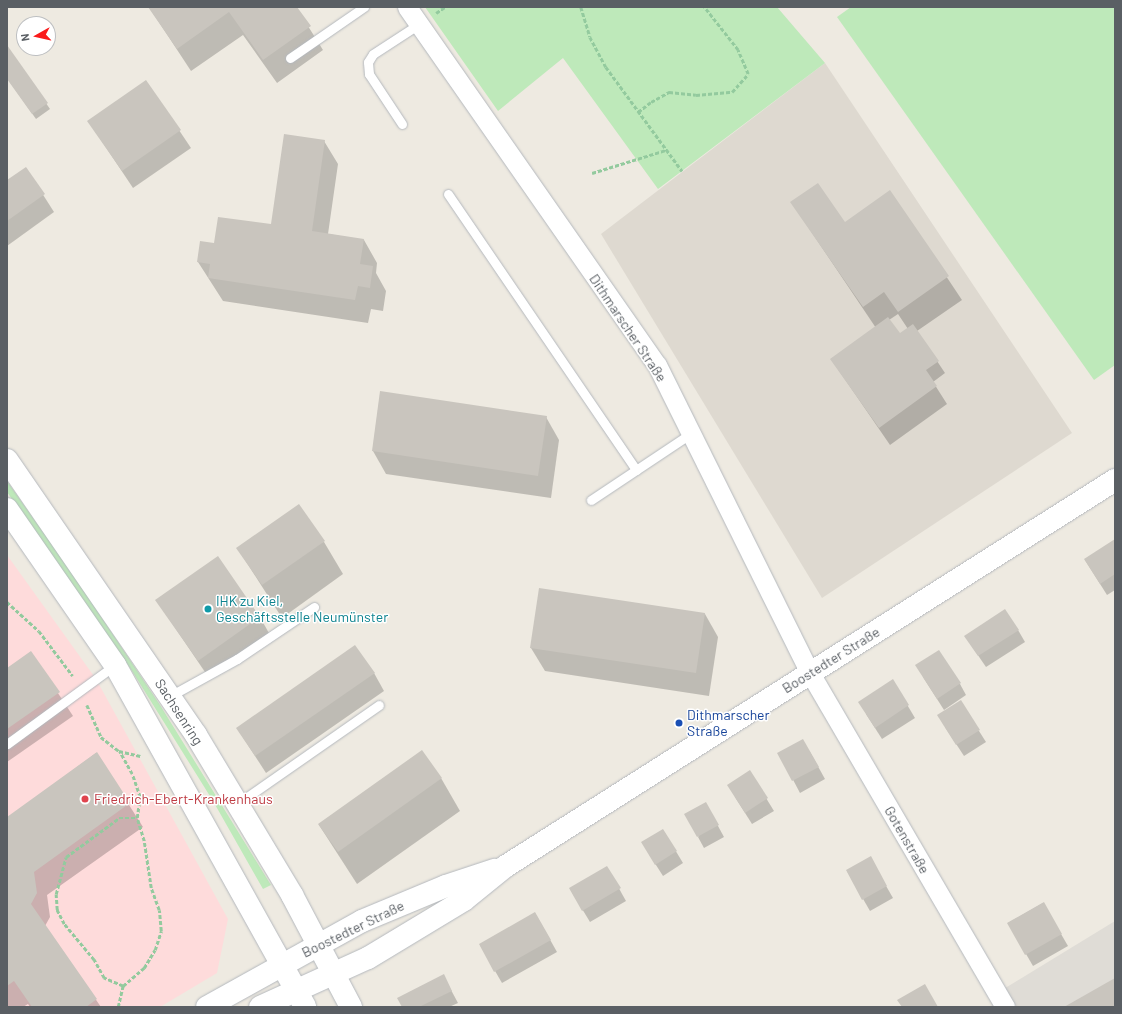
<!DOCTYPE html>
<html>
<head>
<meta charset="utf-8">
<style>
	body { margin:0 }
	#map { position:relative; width:1122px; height:1014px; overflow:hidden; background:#eeeae1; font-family:Barlow,sans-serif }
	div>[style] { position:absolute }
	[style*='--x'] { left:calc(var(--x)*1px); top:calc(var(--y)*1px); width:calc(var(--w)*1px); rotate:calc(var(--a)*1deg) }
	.industrial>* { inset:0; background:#dfdcd6 }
	.education>* { inset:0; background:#ded9d0 }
	.medical>* { inset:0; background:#fedbdb }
	.green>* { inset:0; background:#bee9ba }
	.shadow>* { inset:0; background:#0003 }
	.building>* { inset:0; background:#c9c5be }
	.path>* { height:2.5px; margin-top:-1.25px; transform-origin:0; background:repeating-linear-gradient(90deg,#93ca9e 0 4px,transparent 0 6px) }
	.roads { filter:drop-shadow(0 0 1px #b4b8bd) drop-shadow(0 0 1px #b4b8bd) }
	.service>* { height:9px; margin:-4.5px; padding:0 4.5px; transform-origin:4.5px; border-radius:4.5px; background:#fff }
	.minor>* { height:19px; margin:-9.5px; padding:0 9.5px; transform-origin:9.5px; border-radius:9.5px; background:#fff }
	.tertiary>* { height:22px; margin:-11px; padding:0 11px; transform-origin:11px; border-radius:11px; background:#fff }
	.secondary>* { height:22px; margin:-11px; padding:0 11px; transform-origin:11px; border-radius:11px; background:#fff }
	.dots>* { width:11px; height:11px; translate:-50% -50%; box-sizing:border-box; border:2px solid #fff; border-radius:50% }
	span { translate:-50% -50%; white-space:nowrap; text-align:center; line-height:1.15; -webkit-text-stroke:3px #fff; paint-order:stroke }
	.street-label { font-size:14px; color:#5a5f64 }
	.culture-label { font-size:14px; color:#0d838f }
	.left { translate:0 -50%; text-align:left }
	.transit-label { font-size:14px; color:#164399 }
	.health-label { font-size:14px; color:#be3a42 }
	.frame { position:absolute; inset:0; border:8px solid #5a5f64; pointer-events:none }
	.north { position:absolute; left:16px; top:16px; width:40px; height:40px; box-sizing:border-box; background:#fff; border:1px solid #bdbfc1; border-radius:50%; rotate:262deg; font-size:11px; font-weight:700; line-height:16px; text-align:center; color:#5a5f64 }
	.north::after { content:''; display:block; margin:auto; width:14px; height:18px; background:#fa1b1b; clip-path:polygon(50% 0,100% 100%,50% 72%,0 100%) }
</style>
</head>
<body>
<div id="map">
	<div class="industrial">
		<i style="clip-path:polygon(1115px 921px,1115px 1007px,1005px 1007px,997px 993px)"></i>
	</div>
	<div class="education">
		<i style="clip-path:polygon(825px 63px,1072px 433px,822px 598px,601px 234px)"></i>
	</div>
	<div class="medical">
		<i style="clip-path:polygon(7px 555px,96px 679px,228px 919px,217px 973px,160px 1007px,7px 1007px)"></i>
	</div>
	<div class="green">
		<i style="clip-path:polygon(425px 7px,777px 7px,825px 63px,658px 189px,563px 58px,498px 111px)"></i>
		<i style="clip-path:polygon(851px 7px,1115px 7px,1115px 365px,1094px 380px,837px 17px)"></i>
		<i style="clip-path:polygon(7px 481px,70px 570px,160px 705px,271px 885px,263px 889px,213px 801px,132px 671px,7px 492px)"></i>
	</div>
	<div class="shadow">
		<i style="clip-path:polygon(149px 7px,296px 7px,323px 50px,277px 83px,243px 35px,191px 71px)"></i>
		<i style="clip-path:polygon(7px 47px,50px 109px,36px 119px,7px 78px)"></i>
		<i style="clip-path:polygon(146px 81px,191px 148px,133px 188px,89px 122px)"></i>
		<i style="clip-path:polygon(324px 141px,338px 164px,328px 234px,364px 240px,377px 263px,376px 273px,386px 291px,383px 311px,371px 309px,368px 323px,223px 301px,198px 262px,215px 244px,271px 225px)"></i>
		<i style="clip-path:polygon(26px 168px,54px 212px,7px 246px,7px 182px)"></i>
		<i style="clip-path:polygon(evenodd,890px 192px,962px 300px,917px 331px,945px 373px,933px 382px,947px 404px,890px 445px,831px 359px,876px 328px,792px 203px,844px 224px,890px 192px,898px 314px,908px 329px,903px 340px,889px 320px,898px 314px)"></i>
		<i style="clip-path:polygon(546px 417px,559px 440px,551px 498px,386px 474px,373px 451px)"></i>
		<i style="clip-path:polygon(1115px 540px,1115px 590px,1107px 595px,1085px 560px)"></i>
		<i style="clip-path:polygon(324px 542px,343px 574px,282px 618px,238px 549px)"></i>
		<i style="clip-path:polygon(157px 601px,260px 617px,270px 635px,209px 678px)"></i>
		<i style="clip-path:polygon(705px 614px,718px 637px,709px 696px,545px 671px,531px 648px)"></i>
		<i style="clip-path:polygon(1018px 630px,1025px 642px,986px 667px,973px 648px)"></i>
		<i style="clip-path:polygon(31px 652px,73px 716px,7px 762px,7px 669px)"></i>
		<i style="clip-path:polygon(374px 673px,384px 691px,266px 773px,237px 728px)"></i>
		<i style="clip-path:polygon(923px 677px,960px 684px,966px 695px,944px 710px)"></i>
		<i style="clip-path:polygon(893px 681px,915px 718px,882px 739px,866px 714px)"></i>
		<i style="clip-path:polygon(945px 727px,979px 731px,986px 742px,964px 756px)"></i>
		<i style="clip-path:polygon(810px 752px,825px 779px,800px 793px,779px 753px)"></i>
		<i style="clip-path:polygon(96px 753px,143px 827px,47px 895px,50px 917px,45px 926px,101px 1007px,30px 1007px,28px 1004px,23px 1007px,7px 1007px,7px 819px)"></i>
		<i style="clip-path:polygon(750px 772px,774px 811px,752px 824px,735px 797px)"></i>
		<i style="clip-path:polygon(441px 778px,460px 811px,357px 884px,319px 825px)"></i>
		<i style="clip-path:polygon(712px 815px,724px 837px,704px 848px,698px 837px)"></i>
		<i style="clip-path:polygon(663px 830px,683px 863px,663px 876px,649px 854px)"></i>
		<i style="clip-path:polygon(870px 858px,893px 898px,870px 911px,847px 871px)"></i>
		<i style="clip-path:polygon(607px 867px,626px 901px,590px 922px,570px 889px)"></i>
		<i style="clip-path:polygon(1043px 903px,1068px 946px,1033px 966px,1008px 923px)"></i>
		<i style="clip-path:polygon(535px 913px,557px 952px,502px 983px,480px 945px)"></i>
		<i style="clip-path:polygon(443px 975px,458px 1003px,449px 1007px,403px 1007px)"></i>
	</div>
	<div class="building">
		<i style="clip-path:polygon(148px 7px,297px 7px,311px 26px,263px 60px,229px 12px,177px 49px)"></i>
		<i style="clip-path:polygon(7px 45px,48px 103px,32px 114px,7px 79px)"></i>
		<i style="clip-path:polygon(146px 80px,181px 130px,122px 171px,87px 121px)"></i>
		<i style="clip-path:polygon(284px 134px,325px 140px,312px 231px,364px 239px,360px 264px,373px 266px,370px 288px,358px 286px,355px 300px,208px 278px,210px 264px,197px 262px,200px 241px,214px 243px,218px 217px,271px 224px)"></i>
		<i style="clip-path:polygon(26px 167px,45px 194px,7px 221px,7px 180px)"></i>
		<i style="clip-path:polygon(818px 183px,845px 222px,890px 190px,949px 276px,898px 312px,884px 292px,863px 307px,790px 202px)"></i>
		<i style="clip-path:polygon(888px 317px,900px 333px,913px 324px,939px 361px,926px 370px,937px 386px,879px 428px,830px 359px)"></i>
		<i style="clip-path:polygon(380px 391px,547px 416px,538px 476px,372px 451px)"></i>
		<i style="clip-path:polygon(299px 504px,325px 541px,262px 585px,236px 548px)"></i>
		<i style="clip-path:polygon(1115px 539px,1115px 574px,1100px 584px,1084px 559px)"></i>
		<i style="clip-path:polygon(218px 556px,260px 617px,198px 661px,155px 600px)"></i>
		<i style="clip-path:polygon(539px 588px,705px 613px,696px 673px,530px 648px)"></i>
		<i style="clip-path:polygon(1005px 609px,1019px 630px,978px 656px,964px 636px)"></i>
		<i style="clip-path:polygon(355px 645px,375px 673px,255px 756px,236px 728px)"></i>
		<i style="clip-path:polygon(939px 650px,961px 683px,937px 699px,915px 665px)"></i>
		<i style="clip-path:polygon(31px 651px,60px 692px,7px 729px,7px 668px)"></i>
		<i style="clip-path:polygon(893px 679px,909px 705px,875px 728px,858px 702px)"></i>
		<i style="clip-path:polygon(961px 700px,980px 730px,956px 745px,937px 715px)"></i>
		<i style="clip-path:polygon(803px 739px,819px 767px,792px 781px,777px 753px)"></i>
		<i style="clip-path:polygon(422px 750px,442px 778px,338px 852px,318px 824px)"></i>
		<i style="clip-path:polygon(97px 752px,130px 803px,34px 872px,37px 893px,31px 904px,97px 999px,86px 1007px,32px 1007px,14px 981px,7px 986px,7px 817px)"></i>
		<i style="clip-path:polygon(750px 770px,768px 798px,745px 813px,727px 785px)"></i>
		<i style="clip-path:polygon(706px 802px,719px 825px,697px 837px,684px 814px)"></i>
		<i style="clip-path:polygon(663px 829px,677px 851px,655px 865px,641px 842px)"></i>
		<i style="clip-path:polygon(871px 856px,887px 886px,862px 900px,846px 870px)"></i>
		<i style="clip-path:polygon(607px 866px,621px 888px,582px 911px,569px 888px)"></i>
		<i style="clip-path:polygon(1044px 902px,1062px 934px,1025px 955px,1007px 923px)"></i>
		<i style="clip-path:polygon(535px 912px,551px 940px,494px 972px,479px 944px)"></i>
		<i style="clip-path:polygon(444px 974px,452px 991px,419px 1007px,402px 1007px,397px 998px)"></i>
		<i style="clip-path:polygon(1115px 978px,1115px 1007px,1064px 1007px)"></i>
		<i style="clip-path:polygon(925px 984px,938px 1007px,902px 1007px,897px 1000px)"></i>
	</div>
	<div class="path">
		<i style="--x:581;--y:7;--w:31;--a:73"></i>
		<i style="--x:590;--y:37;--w:34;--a:62"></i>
		<i style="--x:606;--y:67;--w:129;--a:53.8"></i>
		<i style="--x:436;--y:13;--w:11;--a:-34"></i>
		<i style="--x:638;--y:112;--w:16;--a:-38"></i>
		<i style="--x:651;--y:102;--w:21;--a:-29"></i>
		<i style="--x:669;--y:92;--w:27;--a:6"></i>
		<i style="--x:696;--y:95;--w:36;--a:-5"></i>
		<i style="--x:732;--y:92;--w:24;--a:-48"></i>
		<i style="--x:748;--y:74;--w:26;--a:-113"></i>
		<i style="--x:738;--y:50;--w:55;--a:-128.3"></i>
		<i style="--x:592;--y:173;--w:77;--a:-17.3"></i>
		<i style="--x:7;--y:602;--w:43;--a:42.2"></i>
		<i style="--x:39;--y:631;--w:56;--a:52.9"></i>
		<i style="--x:87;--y:705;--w:35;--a:66"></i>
		<i style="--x:101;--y:737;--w:23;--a:38"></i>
		<i style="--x:123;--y:986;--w:21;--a:-157"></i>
		<i style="--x:104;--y:978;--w:21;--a:-119"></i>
		<i style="--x:94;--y:960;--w:47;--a:-129.8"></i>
		<i style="--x:64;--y:924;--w:16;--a:-117"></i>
		<i style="--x:57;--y:910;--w:16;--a:-94"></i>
		<i style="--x:56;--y:894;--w:38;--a:-75"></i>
		<i style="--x:66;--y:857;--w:66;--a:-36.3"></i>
		<i style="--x:119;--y:818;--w:18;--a:0"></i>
		<i style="--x:118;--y:1007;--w:22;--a:-77"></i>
		<i style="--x:123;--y:986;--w:28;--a:-41"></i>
		<i style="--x:144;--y:968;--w:21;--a:-59"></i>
		<i style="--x:155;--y:950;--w:20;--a:-72"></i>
		<i style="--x:161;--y:931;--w:21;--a:-95"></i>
		<i style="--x:159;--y:910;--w:23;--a:-110"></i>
		<i style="--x:151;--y:888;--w:48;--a:-98.5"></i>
		<i style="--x:144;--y:841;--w:24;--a:-107"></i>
		<i style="--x:137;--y:818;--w:21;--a:-82"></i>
		<i style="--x:140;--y:797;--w:24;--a:-109"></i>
		<i style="--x:132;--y:774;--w:26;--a:-119"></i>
		<i style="--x:119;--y:751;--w:22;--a:13"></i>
	</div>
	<div class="roads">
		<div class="service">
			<i style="--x:290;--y:58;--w:90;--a:-34.6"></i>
			<i style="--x:402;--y:124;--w:60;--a:-123.4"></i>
			<i style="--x:369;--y:74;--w:12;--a:-95"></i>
			<i style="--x:368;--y:62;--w:9;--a:-58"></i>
			<i style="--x:373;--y:54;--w:55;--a:-33.1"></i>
			<i style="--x:448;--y:194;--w:334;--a:55.7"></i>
			<i style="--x:591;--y:500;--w:119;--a:-33.7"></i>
			<i style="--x:170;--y:696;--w:77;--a:-28.9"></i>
			<i style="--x:237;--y:659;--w:93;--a:-34"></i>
			<i style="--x:7;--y:744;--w:134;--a:-36.2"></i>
			<i style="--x:237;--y:804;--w:173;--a:-34.9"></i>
		</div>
		<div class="minor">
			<i style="--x:407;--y:7;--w:437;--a:55.1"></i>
			<i style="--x:657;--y:365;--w:344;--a:63.6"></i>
			<i style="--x:810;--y:673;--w:387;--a:59.7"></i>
		</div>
		<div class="tertiary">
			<i style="--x:207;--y:1007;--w:177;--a:-29"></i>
			<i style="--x:362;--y:921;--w:91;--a:-22.6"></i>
			<i style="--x:446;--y:886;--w:51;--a:-18.4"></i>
			<i style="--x:260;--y:1007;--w:119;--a:-24.4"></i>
			<i style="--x:368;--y:958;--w:112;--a:-31.1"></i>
			<i style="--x:464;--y:900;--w:54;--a:-39"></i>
			<i style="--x:506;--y:866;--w:721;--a:-32.37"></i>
		</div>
		<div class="secondary">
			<i style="--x:7;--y:460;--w:334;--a:55.5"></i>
			<i style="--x:196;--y:735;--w:187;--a:59"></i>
			<i style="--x:292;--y:895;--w:127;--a:62.2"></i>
			<i style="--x:7;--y:509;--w:190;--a:55.3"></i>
			<i style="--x:115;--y:665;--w:391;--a:60.9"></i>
		</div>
	</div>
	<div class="dots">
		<i style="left:208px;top:609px;background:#0f9aa8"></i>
		<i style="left:679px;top:723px;background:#1a4fb4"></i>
		<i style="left:85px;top:799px;background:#e0444e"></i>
	</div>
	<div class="street-label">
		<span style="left:628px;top:328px;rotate:56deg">Dithmarscher Straße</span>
		<span style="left:831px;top:660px;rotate:-32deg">Boostedter Straße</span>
		<span style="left:179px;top:712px;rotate:57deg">Sachsenring</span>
		<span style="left:907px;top:840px;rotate:60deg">Gotenstraße</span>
		<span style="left:353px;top:929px;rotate:-26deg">Boostedter Straße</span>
	</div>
	<div class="culture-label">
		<span class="left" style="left:216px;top:609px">IHK zu Kiel,<br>Geschäftsstelle Neumünster</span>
	</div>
	<div class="transit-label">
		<span class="left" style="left:687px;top:723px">Dithmarscher<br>Straße</span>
	</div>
	<div class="health-label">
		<span class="left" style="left:94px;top:799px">Friedrich-Ebert-Krankenhaus</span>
	</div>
	<div class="frame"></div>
	<div class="north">N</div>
</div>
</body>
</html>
